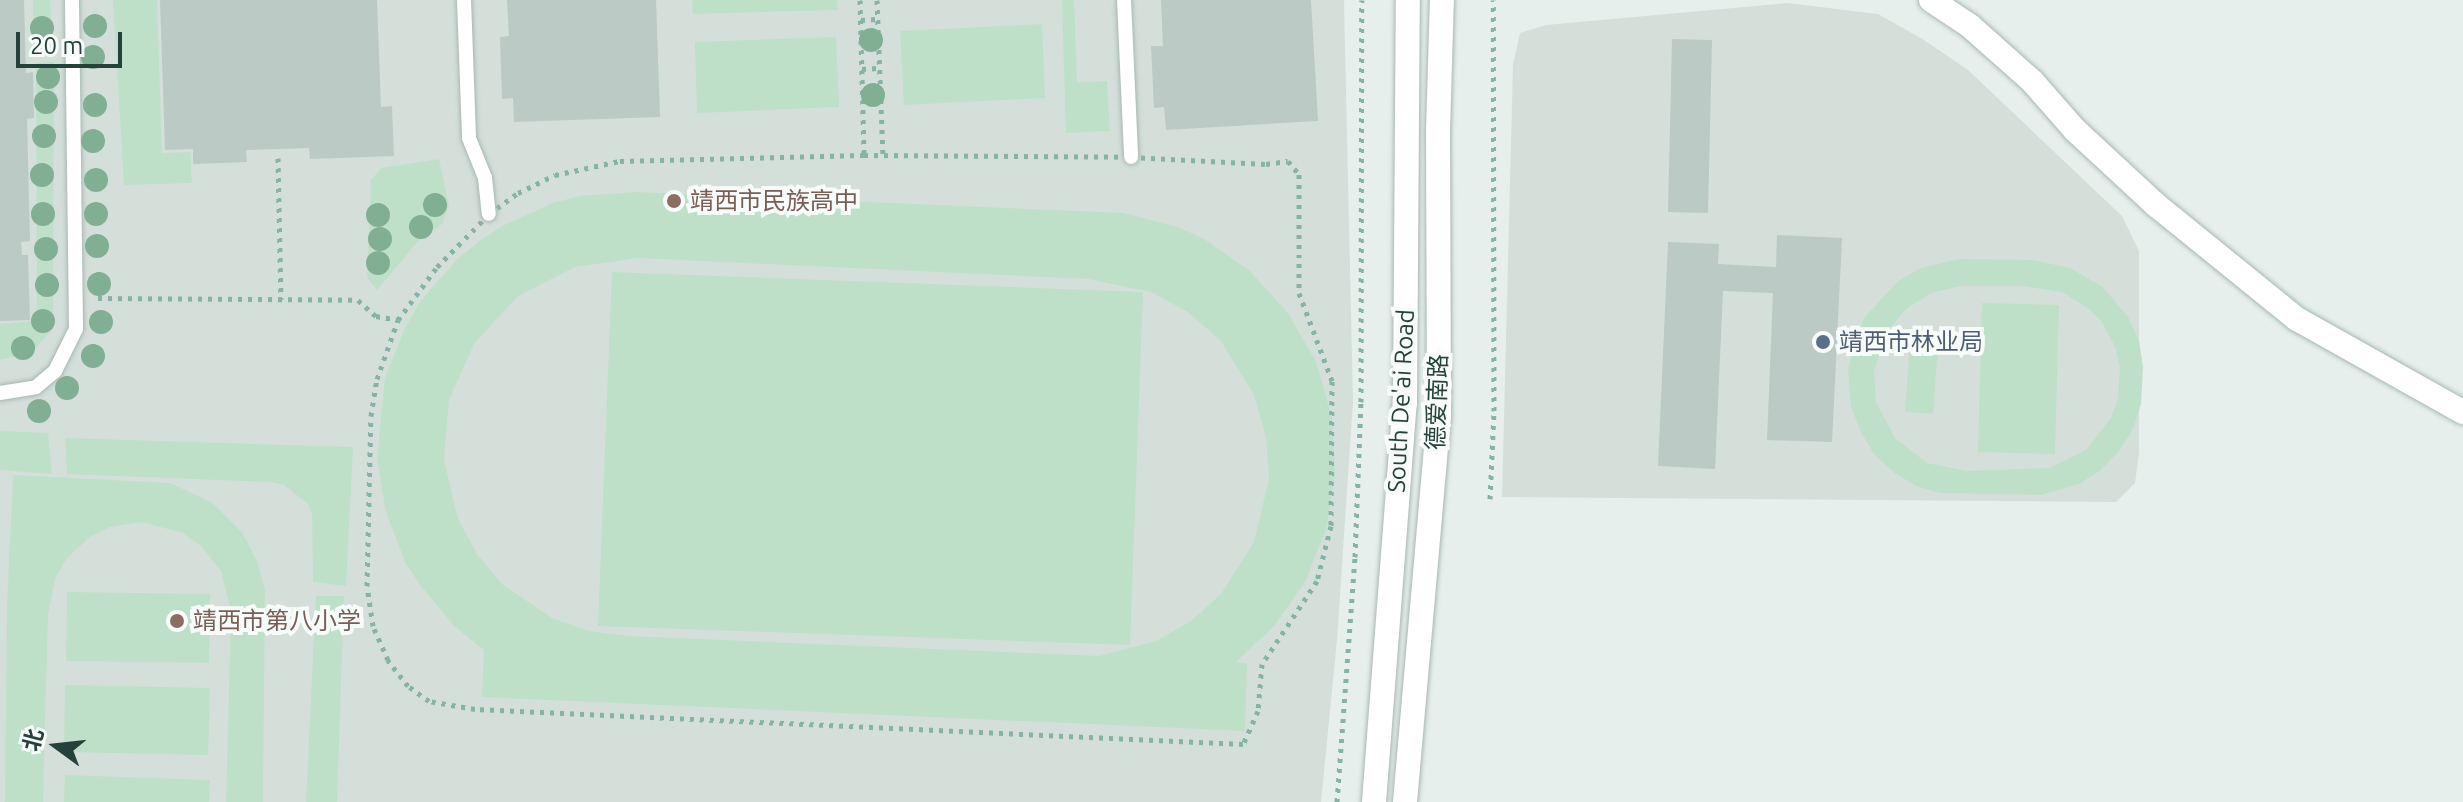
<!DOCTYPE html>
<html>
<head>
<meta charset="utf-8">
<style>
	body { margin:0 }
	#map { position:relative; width:2463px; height:802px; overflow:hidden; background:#e6efeb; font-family:Ubuntu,"Noto Sans SC",sans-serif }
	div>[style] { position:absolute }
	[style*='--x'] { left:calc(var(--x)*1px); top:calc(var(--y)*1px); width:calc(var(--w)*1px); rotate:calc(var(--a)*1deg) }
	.built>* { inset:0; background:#d4dfda }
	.green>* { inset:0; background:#bfe0c8 }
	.building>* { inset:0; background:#bbcac4 }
	.path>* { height:5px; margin-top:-2.5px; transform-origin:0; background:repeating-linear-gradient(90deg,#86b3a5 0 4px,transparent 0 10px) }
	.roads { filter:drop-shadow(0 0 2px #a8b8b2) drop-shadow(0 0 2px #a8b8b2) }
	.service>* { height:14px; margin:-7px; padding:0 7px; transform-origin:7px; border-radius:7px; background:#fff }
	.minor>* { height:24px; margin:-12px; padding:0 12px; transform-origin:12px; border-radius:12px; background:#fff }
	.secondary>* { height:24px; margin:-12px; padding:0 12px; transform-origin:12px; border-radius:12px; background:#fff }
	.trees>* { width:24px; height:24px; margin:-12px; border-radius:50%; background:#80af93 }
	.dots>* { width:22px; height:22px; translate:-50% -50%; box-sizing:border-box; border:4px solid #f7fbf9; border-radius:50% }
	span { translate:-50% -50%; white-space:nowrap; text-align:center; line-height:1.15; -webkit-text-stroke:8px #f7fbf9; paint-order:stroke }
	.education-label { font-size:24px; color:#785e54 }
	.left { translate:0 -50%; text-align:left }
	.service-label { font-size:24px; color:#4e5e75 }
	.street-label { font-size:24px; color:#24423a }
	.north { position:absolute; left:16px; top:706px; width:80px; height:80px; -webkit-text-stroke:6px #f7fbf9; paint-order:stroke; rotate:285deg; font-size:22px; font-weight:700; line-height:32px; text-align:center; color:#24423a }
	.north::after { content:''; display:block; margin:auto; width:28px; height:36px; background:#24423a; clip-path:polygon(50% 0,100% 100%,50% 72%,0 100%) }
	.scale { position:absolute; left:16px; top:32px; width:106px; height:36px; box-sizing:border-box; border:4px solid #24423a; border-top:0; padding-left:10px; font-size:24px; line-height:28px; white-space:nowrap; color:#24423a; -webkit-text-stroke:6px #f7fbf9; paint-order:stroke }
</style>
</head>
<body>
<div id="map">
	<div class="built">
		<i style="clip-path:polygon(0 0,1344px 0,1353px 401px,1337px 640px,1321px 802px,0 802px)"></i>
		<i style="clip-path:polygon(1787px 3px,1878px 14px,1924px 40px,1968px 70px,2122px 216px,2139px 251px,2139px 453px,2135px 483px,2116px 502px,1502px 497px,1513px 65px,1520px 33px,1546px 25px)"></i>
	</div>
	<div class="green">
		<i style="clip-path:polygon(33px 0,50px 0,52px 39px,34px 40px)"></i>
		<i style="clip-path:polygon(113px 0,157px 0,162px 153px,190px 152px,192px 183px,124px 185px)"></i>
		<i style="clip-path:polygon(692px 0,837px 0,838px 10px,693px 14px)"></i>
		<i style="clip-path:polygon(1062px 0,1074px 0,1077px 82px,1107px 81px,1110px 131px,1066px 133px)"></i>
		<i style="clip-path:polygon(1042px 24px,1045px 98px,904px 105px,900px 31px)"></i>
		<i style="clip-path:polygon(836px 37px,839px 107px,697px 113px,695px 42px)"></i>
		<i style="clip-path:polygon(54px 62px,53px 329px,32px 352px,0 360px,0 324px,33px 321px,37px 307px,36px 63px)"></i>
		<i style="clip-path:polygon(439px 159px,449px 206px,442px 224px,420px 239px,377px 290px,367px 277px,371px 180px,381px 168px)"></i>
		<i style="clip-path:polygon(evenodd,637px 192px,1123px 213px,1178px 227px,1204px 239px,1250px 271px,1288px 313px,1316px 362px,1332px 417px,1335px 474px,1326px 529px,1305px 582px,1274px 626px,1236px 662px,1247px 664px,1245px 731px,482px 697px,484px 650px,454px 626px,420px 585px,405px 562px,386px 512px,377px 459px,385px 378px,405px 328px,419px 303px,456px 260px,478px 242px,502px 226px,553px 203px,580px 196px,637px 192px,638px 258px,1088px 279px,1151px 292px,1188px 312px,1221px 341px,1254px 395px,1266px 437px,1269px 479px,1254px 542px,1221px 594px,1191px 621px,1156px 641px,1099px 656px,629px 636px,589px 631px,552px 618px,502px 584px,477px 554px,458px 519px,444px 460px,449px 400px,474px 344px,518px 296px,575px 267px,638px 258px)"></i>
		<i style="clip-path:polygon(evenodd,1959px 259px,2033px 260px,2070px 268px,2103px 287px,2128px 317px,2139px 341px,2143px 366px,2141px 404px,2133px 429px,2119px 451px,2101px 470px,2079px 484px,2041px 495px,1940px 493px,1916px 486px,1893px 472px,1874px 454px,1861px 432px,1851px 407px,1848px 368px,1864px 318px,1898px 281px,1921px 268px,1959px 259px,2023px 286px,2062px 292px,2088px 308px,2102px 322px,2116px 349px,2120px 369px,2118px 399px,2111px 418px,2086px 450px,2049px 468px,1967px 471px,1927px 463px,1895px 438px,1876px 402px,1874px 371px,1887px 332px,1906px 309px,1931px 293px,1961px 286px,2023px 286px)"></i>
		<i style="clip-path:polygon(612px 272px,1143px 292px,1130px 645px,598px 626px)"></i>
		<i style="clip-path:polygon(1982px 303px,2059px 305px,2055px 454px,1978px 452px)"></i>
		<i style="clip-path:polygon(1910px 342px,1938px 344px,1933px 414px,1905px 412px)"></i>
		<i style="clip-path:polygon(0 431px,48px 433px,52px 474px,0 470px)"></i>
		<i style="clip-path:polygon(65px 438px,353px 447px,346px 586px,313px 582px,312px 514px,308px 504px,284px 485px,271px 482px,67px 474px)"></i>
		<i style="clip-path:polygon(13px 475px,170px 483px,211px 502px,243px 534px,257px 561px,265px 590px,263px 802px,226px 802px,231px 612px,221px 571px,201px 546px,183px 533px,142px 522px,110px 527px,90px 537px,67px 558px,56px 577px,48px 614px,43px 802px,5px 802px,7px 605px)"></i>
		<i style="clip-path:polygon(67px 592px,210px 594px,209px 663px,66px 661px)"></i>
		<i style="clip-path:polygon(316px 596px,344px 596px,337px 802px,306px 802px)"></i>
		<i style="clip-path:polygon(65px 685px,210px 688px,208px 755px,64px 752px)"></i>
		<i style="clip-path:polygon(65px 775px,210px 780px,209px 802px,64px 802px)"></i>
	</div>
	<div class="building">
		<i style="clip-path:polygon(0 0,24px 0,26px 73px,33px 72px,34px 118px,27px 119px,30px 241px,21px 242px,22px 255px,28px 255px,30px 320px,0 321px)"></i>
		<i style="clip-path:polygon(160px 0,377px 0,381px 107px,392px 106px,394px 156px,310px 159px,309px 148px,246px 150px,247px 162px,193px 164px,193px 149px,165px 150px)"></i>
		<i style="clip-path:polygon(507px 0,656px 0,660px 117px,514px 122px,513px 98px,502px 99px,500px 37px,509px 36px)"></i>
		<i style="clip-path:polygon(1161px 0,1311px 0,1318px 121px,1166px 130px,1164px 107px,1154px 108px,1151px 46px,1163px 46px)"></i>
		<i style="clip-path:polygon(1672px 39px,1712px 40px,1708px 213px,1668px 212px)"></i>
		<i style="clip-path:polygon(1777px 235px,1842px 238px,1832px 442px,1767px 440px,1773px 293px,1723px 291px,1715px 469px,1658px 466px,1668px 242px,1719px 244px,1718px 264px,1776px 267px)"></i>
	</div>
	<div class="path">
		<i style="--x:860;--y:0;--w:155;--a:88.5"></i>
		<i style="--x:877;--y:0;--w:154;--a:87.8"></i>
		<i style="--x:861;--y:20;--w:17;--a:-3"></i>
		<i style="--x:862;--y:69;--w:16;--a:-4"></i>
		<i style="--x:864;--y:155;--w:267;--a:0.4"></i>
		<i style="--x:1131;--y:157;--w:135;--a:3"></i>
		<i style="--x:1266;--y:164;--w:22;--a:-8"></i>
		<i style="--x:1288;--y:161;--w:17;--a:50"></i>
		<i style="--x:1299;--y:174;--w:119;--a:90"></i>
		<i style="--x:1299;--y:293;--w:94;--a:69.4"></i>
		<i style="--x:1332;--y:381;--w:145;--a:90.4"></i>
		<i style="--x:1331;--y:526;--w:57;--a:104.3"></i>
		<i style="--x:1317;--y:581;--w:100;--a:123.5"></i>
		<i style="--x:1262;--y:664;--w:47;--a:94.9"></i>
		<i style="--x:1258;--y:711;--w:36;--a:114"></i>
		<i style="--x:1243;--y:744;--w:769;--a:-177.39"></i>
		<i style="--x:475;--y:709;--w:47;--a:-170.1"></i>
		<i style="--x:429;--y:701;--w:26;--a:-144"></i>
		<i style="--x:408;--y:686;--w:33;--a:-128"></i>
		<i style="--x:388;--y:660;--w:37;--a:-114"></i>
		<i style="--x:373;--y:626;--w:40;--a:-98.5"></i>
		<i style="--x:367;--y:586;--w:170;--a:-88.7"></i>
		<i style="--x:371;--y:416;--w:37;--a:-81"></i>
		<i style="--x:377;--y:379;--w:63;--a:-70.4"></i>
		<i style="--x:398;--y:320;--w:66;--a:-53.7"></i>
		<i style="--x:437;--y:267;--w:74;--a:-45.5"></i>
		<i style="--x:489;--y:214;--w:36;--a:-36"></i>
		<i style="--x:518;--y:193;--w:41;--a:-25.9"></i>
		<i style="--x:555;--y:175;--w:66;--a:-12.2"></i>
		<i style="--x:620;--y:161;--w:244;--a:-1.4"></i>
		<i style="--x:278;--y:158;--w:141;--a:88.8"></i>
		<i style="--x:98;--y:298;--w:260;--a:0.4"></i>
		<i style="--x:358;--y:300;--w:24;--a:42"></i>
		<i style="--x:376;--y:316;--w:22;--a:10"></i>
		<i style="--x:1490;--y:499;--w:88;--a:-87.4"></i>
		<i style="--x:1494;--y:411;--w:411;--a:-90.1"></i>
		<i style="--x:1337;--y:802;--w:246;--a:-85.8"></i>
		<i style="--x:1355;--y:557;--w:155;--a:-87.8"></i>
		<i style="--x:1361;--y:402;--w:402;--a:-89.9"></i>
	</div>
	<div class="roads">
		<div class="service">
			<i style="--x:464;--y:0;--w:138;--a:87.9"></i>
			<i style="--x:469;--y:138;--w:43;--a:68.2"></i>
			<i style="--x:485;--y:178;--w:36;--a:84"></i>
			<i style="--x:1124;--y:0;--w:157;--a:87.4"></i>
			<i style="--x:0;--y:393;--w:36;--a:-9"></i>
			<i style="--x:36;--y:387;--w:25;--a:-40"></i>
			<i style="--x:55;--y:371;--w:47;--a:-63.4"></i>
			<i style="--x:76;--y:329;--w:329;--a:-90.7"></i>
		</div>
		<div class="minor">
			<i style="--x:1931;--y:0;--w:47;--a:33.7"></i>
			<i style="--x:1970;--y:26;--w:83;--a:41.6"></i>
			<i style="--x:2032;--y:81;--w:65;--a:48.7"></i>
			<i style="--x:2075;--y:130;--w:110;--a:42.8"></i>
			<i style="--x:2156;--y:205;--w:181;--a:39"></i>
			<i style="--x:2297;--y:319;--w:190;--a:29.3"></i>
		</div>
		<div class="secondary">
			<i style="--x:1374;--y:802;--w:400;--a:-85.6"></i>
			<i style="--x:1405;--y:403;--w:403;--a:-89.6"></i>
			<i style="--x:1405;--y:802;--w:386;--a:-85"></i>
			<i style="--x:1439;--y:417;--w:286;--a:-90.2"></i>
			<i style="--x:1438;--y:131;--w:131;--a:-88.3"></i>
		</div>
	</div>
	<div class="trees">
		<i style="left:95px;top:26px"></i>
		<i style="left:42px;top:28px"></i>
		<i style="left:871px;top:40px"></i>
		<i style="left:93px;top:57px"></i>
		<i style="left:48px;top:77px"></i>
		<i style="left:873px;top:95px"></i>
		<i style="left:46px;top:102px"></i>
		<i style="left:95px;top:105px"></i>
		<i style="left:44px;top:136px"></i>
		<i style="left:93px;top:141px"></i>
		<i style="left:42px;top:175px"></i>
		<i style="left:96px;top:180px"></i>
		<i style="left:435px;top:205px"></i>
		<i style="left:43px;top:214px"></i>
		<i style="left:96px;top:214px"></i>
		<i style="left:378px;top:215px"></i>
		<i style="left:421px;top:227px"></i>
		<i style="left:380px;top:239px"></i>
		<i style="left:97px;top:246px"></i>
		<i style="left:46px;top:249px"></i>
		<i style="left:378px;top:263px"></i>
		<i style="left:99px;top:284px"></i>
		<i style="left:47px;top:285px"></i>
		<i style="left:43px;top:321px"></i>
		<i style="left:101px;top:322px"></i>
		<i style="left:23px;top:348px"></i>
		<i style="left:93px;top:356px"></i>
		<i style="left:67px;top:388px"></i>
		<i style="left:39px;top:411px"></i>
	</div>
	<div class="dots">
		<i style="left:674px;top:201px;background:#8d6e63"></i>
		<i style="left:1823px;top:342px;background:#5c6f8a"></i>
		<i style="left:177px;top:621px;background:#8d6e63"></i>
	</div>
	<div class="education-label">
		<span class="left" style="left:690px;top:201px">靖西市民族高中</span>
		<span class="left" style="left:193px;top:621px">靖西市第八小学</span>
	</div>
	<div class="service-label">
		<span class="left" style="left:1839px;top:342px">靖西市林业局</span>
	</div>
	<div class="street-label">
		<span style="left:1401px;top:401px;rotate:-87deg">South De'ai Road</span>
		<span style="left:1437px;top:402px;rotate:-88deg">德爱南路</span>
	</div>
	<div class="north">北</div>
	<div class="scale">20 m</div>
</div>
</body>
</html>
